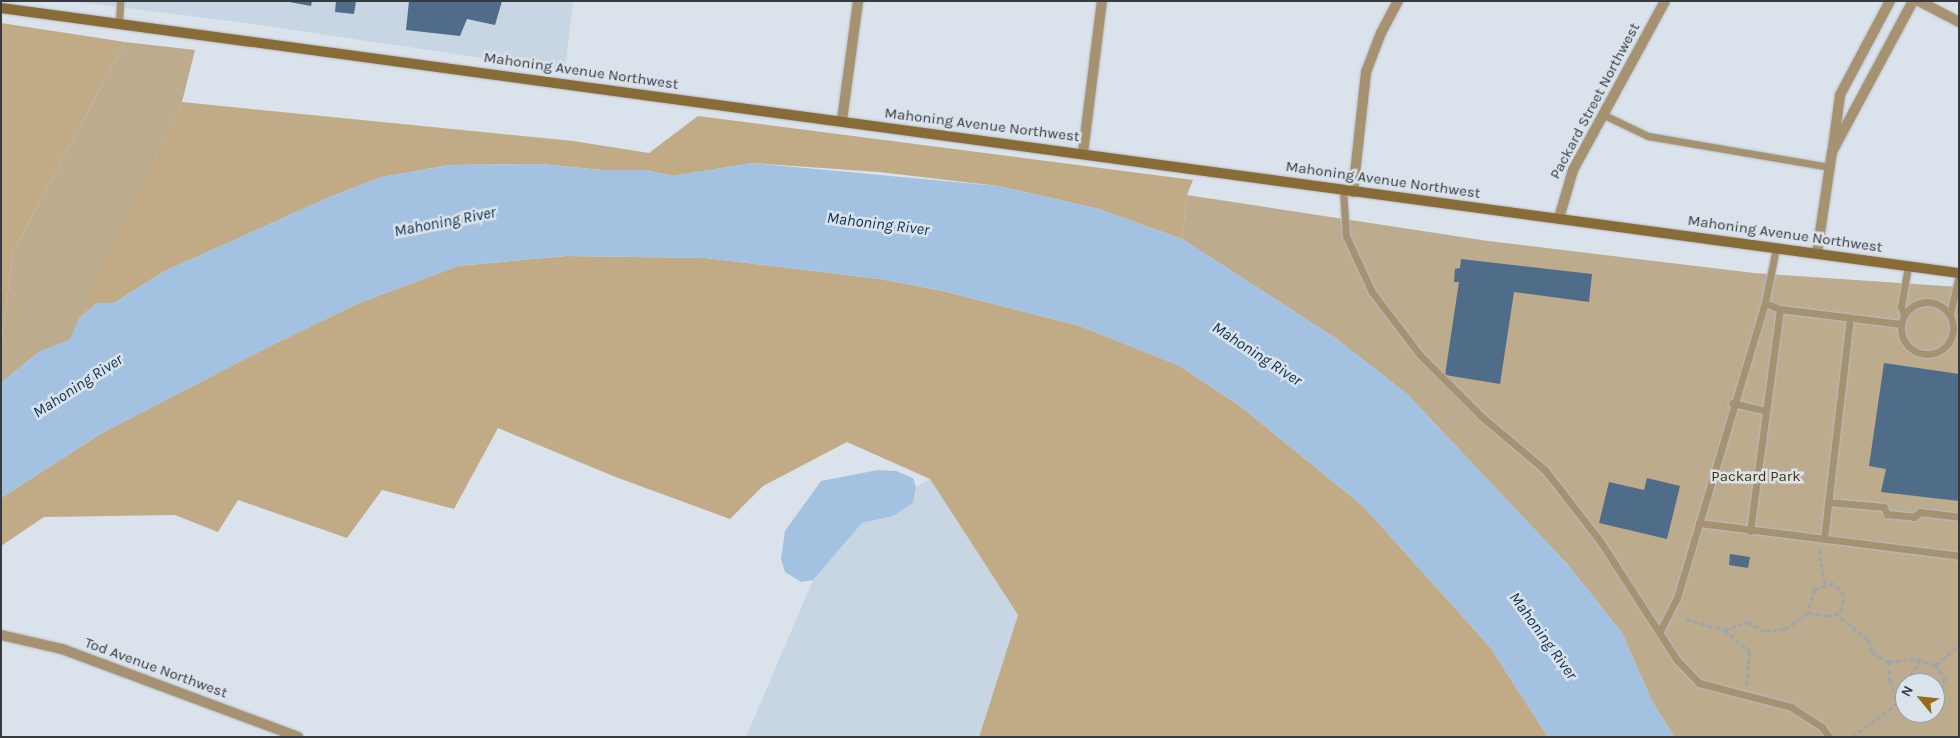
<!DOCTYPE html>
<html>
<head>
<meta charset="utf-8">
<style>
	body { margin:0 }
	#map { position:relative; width:1960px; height:738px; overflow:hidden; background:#dae2eb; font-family:Karla,sans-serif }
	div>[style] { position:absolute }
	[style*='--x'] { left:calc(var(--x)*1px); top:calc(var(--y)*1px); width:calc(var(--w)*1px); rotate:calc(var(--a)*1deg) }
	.built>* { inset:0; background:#c8d6e3 }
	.green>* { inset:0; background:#bdab8d }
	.forest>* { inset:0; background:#c1ab86 }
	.water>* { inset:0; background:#a3c2e2 }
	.building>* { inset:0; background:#4f6c88 }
	.path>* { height:2.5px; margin-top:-1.25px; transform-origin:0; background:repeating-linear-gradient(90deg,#9ea5ac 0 5px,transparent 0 7.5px) }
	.roads { filter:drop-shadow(0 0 1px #b6bdc5) drop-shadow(0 0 1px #b6bdc5) }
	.service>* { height:7px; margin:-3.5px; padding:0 3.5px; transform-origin:3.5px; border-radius:3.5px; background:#a69270 }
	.service>.ring { margin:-3.5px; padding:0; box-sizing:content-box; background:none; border:7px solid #a69270; border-radius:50% }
	.minor>* { height:10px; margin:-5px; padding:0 5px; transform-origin:5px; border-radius:5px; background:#a69270 }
	.secondary>* { height:10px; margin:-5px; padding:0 5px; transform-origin:5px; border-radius:5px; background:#886b37 }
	span { translate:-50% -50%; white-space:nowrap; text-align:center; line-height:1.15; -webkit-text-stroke:5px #dae2eb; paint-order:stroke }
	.street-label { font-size:15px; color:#373b3e }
	.park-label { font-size:15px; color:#483100 }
	.water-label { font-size:16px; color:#0b2f4e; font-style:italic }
	.frame { position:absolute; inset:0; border:2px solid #373b3e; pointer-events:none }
	.north { position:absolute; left:1895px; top:673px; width:50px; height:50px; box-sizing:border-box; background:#dae2eb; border:1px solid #999fa6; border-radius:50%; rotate:298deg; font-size:14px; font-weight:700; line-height:20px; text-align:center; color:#373b3e }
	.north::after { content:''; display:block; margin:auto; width:18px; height:22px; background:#956c17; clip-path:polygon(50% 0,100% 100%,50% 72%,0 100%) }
</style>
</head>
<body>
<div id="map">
	<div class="built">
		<i style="clip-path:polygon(72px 1px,573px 1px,565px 70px,246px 23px)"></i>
		<i style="clip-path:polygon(930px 479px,1018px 615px,979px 737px,746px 737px,813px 580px,862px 523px,893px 516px,913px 503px,916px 487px)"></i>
	</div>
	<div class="green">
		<i style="clip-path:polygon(125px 42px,195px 50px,182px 102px,70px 340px,39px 352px,1px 383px,1px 347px,13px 252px)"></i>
		<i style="clip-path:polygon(evenodd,1187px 195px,1488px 241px,1754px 273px,1959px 287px,1959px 737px,1674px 737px,1652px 701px,1622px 633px,1568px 565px,1407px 394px,1334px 337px,1182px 239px,1187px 195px,1905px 683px,1935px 683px,1935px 713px,1905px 713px,1905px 683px)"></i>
	</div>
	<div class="forest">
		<i style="clip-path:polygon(1px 23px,125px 42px,13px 252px,1px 347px)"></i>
		<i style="clip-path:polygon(182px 102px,573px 141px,649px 153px,698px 116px,1193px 180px,1187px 195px,1182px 239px,1099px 209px,998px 186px,879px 172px,752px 163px,673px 176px,645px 170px,601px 170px,541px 164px,450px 165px,382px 177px,332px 196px,163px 272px,114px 303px,97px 303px,79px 318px)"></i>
		<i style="clip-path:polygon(566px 256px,706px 258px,880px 279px,943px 291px,1080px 326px,1178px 365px,1240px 406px,1363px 506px,1490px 647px,1548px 737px,979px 737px,1018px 615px,930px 479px,847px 442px,763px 486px,730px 519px,613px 476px,498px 428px,454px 509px,382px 490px,347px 538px,238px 500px,218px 532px,175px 515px,44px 517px,1px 546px,1px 498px,102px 433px,272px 345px,359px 303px,458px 266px)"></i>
	</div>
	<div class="water">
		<i style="clip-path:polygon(752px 163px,998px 186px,1099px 209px,1182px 239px,1334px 337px,1407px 394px,1568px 565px,1622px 633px,1652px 701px,1674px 737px,1548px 737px,1490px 647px,1363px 506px,1240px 406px,1178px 365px,1080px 326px,943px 291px,880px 279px,706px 258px,566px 256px,458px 266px,359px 303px,272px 345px,102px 433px,1px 498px,1px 383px,39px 352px,70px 340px,79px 318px,97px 303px,114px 303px,163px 272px,332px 196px,382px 177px,450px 165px,541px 164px,601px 170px,645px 170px,673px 176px)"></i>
		<i style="clip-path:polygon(878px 470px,896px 471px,913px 478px,916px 487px,913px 503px,893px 516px,862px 523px,813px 580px,801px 582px,785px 572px,781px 559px,785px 531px,821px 481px)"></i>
	</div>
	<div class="building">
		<i style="clip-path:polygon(284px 1px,312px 1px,311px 6px)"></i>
		<i style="clip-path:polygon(336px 1px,356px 1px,354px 14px,335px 12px)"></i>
		<i style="clip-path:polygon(409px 1px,502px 1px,495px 25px,467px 19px,460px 36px,406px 30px)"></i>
		<i style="clip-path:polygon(1461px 259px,1592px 274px,1589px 302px,1514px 292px,1500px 384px,1445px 375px,1459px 282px,1454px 282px,1455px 269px,1460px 268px)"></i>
		<i style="clip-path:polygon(1884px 363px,1959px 374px,1959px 501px,1881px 492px,1886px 469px,1869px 466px)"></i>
		<i style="clip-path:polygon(1647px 478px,1680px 486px,1667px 539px,1599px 523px,1609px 482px,1644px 490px)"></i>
		<i style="clip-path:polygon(1730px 554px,1750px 557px,1748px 568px,1729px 565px)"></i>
	</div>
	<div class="path">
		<i style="--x:1819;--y:549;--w:36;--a:80"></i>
		<i style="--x:1835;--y:613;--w:43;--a:38.5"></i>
		<i style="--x:1869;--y:640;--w:12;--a:76"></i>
		<i style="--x:1872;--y:652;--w:19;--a:32"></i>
		<i style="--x:1888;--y:662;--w:28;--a:-6"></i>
		<i style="--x:1916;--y:659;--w:21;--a:17"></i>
		<i style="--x:1936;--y:665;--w:30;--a:-41"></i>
		<i style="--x:1686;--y:619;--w:40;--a:16"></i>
		<i style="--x:1724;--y:630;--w:33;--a:39"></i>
		<i style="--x:1750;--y:651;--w:34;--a:95"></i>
		<i style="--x:1724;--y:630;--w:25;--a:-18"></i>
		<i style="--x:1748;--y:622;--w:19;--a:28"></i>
		<i style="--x:1765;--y:631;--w:20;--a:-6"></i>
		<i style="--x:1785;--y:629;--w:28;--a:-35"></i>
		<i style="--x:1808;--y:613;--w:18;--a:9"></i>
		<i style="--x:1826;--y:616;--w:15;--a:-16"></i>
		<i style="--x:1840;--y:612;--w:16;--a:-76"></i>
		<i style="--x:1844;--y:596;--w:16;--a:-130"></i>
		<i style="--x:1834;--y:584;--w:20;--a:165"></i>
		<i style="--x:1815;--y:589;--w:25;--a:106"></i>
		<i style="--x:1889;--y:662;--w:18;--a:87"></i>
		<i style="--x:1890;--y:680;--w:24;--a:71"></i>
		<i style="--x:1935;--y:665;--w:16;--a:52"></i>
		<i style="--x:1945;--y:678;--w:16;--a:104"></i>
		<i style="--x:1941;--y:694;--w:7;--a:146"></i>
		<i style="--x:1906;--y:683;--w:26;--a:-58"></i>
		<i style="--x:1899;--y:702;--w:17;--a:-69"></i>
		<i style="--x:1852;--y:737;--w:57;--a:-36.5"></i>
		<i style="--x:1898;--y:703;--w:7;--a:16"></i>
	</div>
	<div class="roads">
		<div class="service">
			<i style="--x:119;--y:23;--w:22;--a:-87"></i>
			<i style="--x:1604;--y:115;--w:49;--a:25.5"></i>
			<i style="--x:1648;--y:136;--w:185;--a:9.7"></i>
			<i style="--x:1343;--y:190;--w:46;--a:86.3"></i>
			<i style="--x:1346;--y:236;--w:62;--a:65.1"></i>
			<i style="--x:1372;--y:292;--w:79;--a:52.7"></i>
			<i style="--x:1420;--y:355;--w:86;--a:45"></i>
			<i style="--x:1481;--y:416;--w:84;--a:40.2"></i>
			<i style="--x:1545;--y:470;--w:90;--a:52.2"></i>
			<i style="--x:1600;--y:541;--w:142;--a:57.1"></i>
			<i style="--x:1677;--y:660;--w:32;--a:46"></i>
			<i style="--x:1699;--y:683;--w:95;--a:14.6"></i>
			<i style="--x:1791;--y:707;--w:37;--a:33"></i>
			<i style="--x:1822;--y:727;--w:12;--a:55"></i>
			<i style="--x:1776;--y:248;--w:56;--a:101.3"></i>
			<i style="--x:1765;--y:303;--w:16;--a:22"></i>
			<i style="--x:1780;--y:309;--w:122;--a:7.1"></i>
			<i class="ring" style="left:1901px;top:302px;width:45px;height:45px"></i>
			<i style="--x:1950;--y:314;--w:39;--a:-77"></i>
			<i style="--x:1904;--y:315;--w:9;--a:-111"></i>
			<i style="--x:1901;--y:307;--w:42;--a:-80.3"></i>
			<i style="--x:1732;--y:403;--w:35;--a:13"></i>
			<i style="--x:1828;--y:502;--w:56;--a:5.1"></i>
			<i style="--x:1884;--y:507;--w:8;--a:67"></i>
			<i style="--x:1887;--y:514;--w:27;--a:6"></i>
			<i style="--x:1914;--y:517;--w:8;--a:-40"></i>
			<i style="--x:1920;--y:512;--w:39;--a:7"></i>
			<i style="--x:1699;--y:523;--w:262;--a:7.2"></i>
			<i style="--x:1750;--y:531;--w:224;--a:-82.3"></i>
			<i style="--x:1824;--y:539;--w:223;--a:-83.3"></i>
			<i style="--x:1660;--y:631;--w:37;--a:-63"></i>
			<i style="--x:1677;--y:598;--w:308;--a:-73.4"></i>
		</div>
		<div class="minor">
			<i style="--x:1919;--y:1;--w:45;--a:27.7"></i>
			<i style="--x:842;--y:120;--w:120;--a:-82.3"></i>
			<i style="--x:1833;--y:147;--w:52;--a:-82.3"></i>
			<i style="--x:1840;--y:95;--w:106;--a:-62"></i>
			<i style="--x:1083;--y:153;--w:153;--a:-82.9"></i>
			<i style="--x:1353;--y:192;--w:121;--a:-83.8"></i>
			<i style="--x:1366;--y:72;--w:42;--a:-69"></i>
			<i style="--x:1381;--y:33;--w:36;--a:-62"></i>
			<i style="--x:1559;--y:218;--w:50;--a:-73.7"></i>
			<i style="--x:1573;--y:170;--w:192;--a:-61.4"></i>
			<i style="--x:1817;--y:253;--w:102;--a:-81.6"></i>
			<i style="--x:1832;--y:152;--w:171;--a:-61.8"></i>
			<i style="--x:1;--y:635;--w:63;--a:12.9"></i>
			<i style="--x:62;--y:649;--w:252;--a:20.4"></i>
		</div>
		<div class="secondary">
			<i style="--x:1;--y:8;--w:1976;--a:7.71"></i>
		</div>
	</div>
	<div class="street-label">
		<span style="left:581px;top:71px;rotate:8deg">Mahoning Avenue Northwest</span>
		<span style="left:1595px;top:101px;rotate:-62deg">Packard Street Northwest</span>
		<span style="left:982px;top:125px;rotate:7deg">Mahoning Avenue Northwest</span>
		<span style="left:1383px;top:180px;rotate:8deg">Mahoning Avenue Northwest</span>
		<span style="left:1785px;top:234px;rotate:8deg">Mahoning Avenue Northwest</span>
		<span style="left:156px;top:668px;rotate:20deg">Tod Avenue Northwest</span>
	</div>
	<div class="park-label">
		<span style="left:1756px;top:477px">Packard Park</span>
	</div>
	<div class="water-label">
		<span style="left:445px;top:222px;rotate:-11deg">Mahoning River</span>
		<span style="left:878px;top:224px;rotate:7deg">Mahoning River</span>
		<span style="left:1257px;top:354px;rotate:33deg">Mahoning River</span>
		<span style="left:78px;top:386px;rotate:-33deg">Mahoning River</span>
		<span style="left:1543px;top:636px;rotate:54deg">Mahoning River</span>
	</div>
	<div class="frame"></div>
	<div class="north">N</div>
</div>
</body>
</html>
